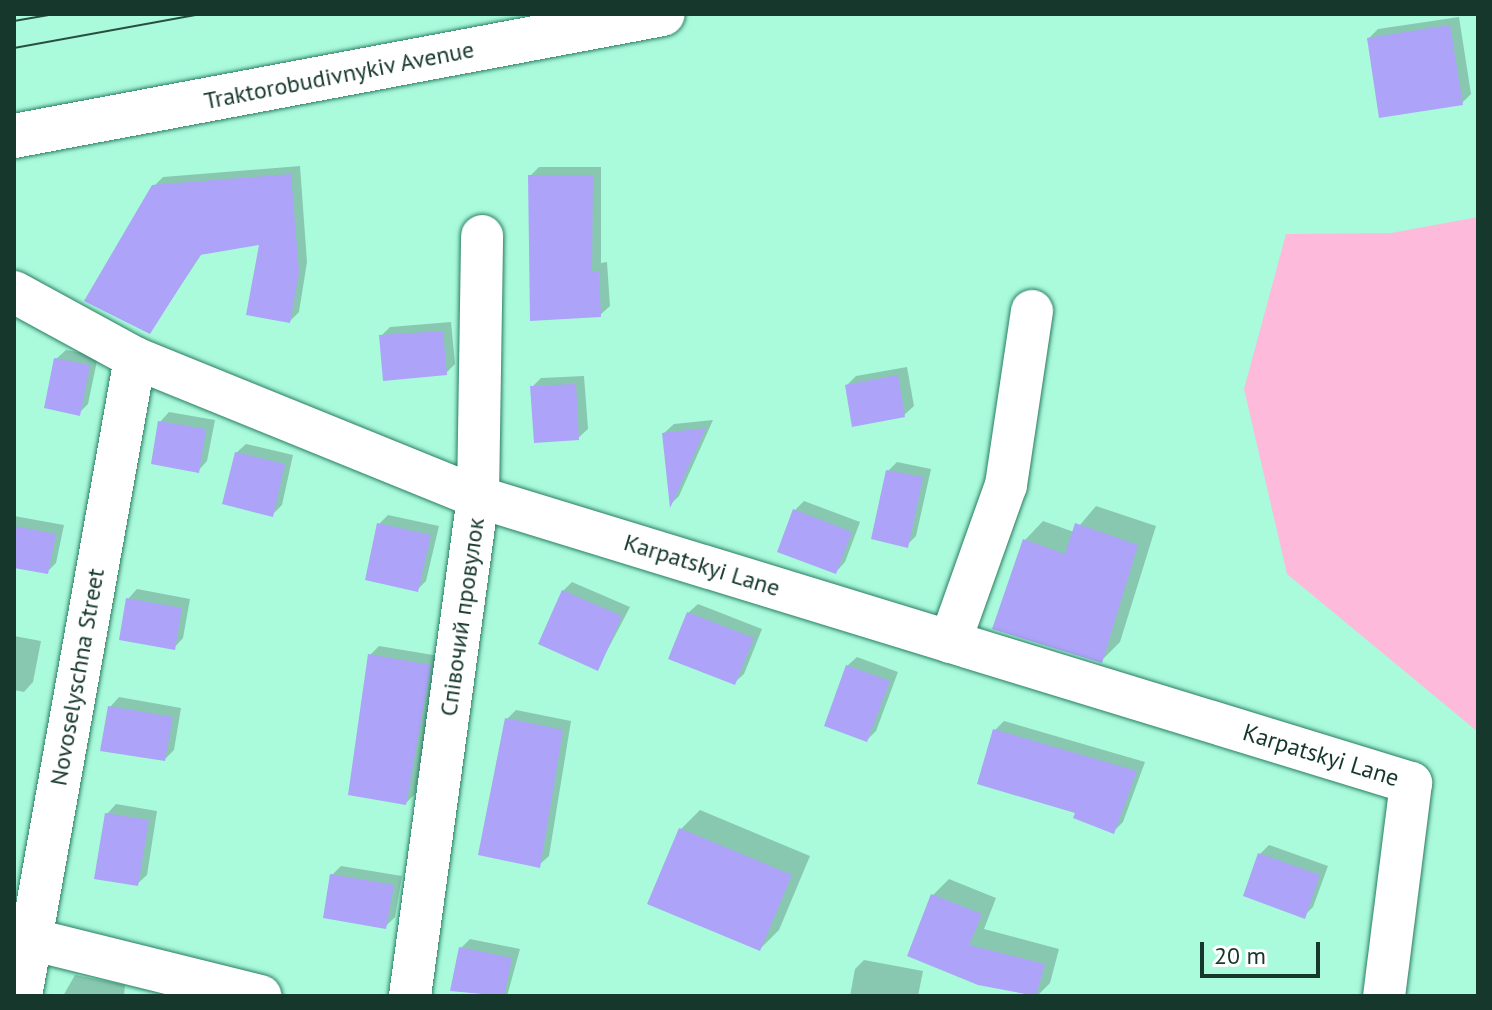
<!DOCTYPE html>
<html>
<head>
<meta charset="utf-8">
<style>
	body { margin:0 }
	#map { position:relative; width:1492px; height:1010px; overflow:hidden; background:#aafbdc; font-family:"PT Sans",sans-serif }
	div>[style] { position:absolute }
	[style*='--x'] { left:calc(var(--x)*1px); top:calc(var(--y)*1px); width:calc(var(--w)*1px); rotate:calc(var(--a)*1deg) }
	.green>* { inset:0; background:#febada }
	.shadow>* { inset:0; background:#0003 }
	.building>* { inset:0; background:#ada3f9 }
	.roads { filter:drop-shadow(0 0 2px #2a7d63) drop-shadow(0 0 2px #2a7d63) }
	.minor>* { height:42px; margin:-21px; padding:0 21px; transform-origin:21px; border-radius:21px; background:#fff }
	.secondary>* { height:44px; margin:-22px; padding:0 22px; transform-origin:22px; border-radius:22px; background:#fff }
	.tram>* { height:2px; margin:-1px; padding:0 1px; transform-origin:1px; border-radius:1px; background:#284f41 }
	span { translate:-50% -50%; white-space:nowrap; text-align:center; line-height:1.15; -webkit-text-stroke:6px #fff; paint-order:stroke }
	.street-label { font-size:24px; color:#16382c }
	.frame { position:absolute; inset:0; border:16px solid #16382c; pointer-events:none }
	.scale { position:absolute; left:1200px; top:942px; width:120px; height:36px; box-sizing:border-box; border:4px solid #16382c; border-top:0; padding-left:10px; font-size:24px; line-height:28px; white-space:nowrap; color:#16382c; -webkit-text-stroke:6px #fff; paint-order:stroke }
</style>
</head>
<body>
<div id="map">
	<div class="green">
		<i style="clip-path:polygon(1478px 217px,1478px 732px,1287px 574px,1244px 389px,1286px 234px,1391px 233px)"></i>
	</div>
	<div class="shadow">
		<i style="clip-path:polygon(1459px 17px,1471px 94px,1462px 103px,1369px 38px,1378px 29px)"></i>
		<i style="clip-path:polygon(300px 166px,307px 262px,299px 312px,290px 321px,261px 242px,203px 252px,150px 332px,153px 187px,163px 177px)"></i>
		<i style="clip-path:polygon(539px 167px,601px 167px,601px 263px,607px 262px,610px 306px,600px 315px,530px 176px)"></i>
		<i style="clip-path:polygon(451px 322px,455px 364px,446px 373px,381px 336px,390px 327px)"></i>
		<i style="clip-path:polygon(66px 350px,98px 356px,88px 404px,79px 413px,56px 359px)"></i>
		<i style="clip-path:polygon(907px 367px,914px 406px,904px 415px,847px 385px,856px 376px)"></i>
		<i style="clip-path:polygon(584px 376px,588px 429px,578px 438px,532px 387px,541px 378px)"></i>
		<i style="clip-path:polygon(169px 412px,215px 420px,207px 461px,198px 471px,160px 422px)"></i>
		<i style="clip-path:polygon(713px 420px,679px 496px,672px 503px,664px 433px,674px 424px)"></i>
		<i style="clip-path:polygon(246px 444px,293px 455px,282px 505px,272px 515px,236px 453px)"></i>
		<i style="clip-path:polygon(897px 462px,931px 469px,916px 536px,907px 545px,888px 471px)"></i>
		<i style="clip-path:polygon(804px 501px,860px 522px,845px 562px,836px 572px,795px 510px)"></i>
		<i style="clip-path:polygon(1096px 506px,1156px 526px,1120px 642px,1101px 661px,1025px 540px,1043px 521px,1074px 532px)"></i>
		<i style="clip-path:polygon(388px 515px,439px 526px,426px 581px,417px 590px,379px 524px)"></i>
		<i style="clip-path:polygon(14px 516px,64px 525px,56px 563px,47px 572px,14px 566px)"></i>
		<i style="clip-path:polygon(572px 582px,630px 607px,598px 668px,563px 591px)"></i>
		<i style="clip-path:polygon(137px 589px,190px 599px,183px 638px,174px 648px,128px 599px)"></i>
		<i style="clip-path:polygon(698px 604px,762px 629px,744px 674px,734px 683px,688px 613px)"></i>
		<i style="clip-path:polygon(14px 636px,41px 641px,33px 682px,24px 692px,14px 690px)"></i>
		<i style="clip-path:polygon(379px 646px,439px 656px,415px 794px,406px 803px,370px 655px)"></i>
		<i style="clip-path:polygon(857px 657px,898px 672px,876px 731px,867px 740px,847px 666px)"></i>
		<i style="clip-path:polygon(119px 697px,181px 708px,174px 750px,165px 759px,110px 707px)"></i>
		<i style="clip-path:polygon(516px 710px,571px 721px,549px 856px,539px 865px,507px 719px)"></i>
		<i style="clip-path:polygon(1004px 721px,1145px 762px,1123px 822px,1114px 831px,1077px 812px,995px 730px)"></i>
		<i style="clip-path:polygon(116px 804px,157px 811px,147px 875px,137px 884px,107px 814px)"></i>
		<i style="clip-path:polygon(700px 810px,810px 856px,779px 930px,760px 949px,681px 829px)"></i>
		<i style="clip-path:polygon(1269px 845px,1328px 866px,1313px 907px,1304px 916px,1260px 854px)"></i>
		<i style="clip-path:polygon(341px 866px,402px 876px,395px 917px,385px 927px,332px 875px)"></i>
		<i style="clip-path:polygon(949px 879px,996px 898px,984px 929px,1059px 949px,1050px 983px,1037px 996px,909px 955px,933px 895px)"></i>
		<i style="clip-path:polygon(470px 939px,520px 949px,507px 996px,452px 990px,461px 948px)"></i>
		<i style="clip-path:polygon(864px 960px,923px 971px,918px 996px,850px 996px,855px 969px)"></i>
		<i style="clip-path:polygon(75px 975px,125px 985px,124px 996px,63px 996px)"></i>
	</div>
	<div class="building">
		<i style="clip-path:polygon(1450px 25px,1463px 105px,1379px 118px,1367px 38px)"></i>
		<i style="clip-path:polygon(291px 174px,299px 272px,290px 323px,246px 315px,259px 245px,200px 255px,150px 334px,84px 301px,152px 185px)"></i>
		<i style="clip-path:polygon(528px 175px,593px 175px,592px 271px,599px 271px,601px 317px,530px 321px)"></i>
		<i style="clip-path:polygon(443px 331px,447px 375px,383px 381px,379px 335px)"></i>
		<i style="clip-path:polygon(54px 358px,90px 365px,80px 416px,44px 408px)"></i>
		<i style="clip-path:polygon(898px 375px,905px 417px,852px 427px,845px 385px)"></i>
		<i style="clip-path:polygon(576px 384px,579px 440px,534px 443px,530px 386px)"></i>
		<i style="clip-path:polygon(158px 421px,206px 429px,199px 473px,151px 464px)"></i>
		<i style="clip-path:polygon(706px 428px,670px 508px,662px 433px)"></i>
		<i style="clip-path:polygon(235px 452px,285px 464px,273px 517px,222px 504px)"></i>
		<i style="clip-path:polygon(886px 470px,923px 477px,908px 548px,871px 539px)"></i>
		<i style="clip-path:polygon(793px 509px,852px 532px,836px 574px,777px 552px)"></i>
		<i style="clip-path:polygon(377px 523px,431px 535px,418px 592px,365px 580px)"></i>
		<i style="clip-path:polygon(1075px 523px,1138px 545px,1102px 663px,992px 629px,1023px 539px,1065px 554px)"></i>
		<i style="clip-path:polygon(14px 526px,56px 534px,48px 574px,14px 568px)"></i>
		<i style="clip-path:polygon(562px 590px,622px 616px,598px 671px,538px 644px)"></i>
		<i style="clip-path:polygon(126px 598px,182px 608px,175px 650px,119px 640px)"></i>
		<i style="clip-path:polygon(687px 612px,754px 638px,735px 685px,668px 659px)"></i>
		<i style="clip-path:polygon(368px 654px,431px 665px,406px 805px,348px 795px)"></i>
		<i style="clip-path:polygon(846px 665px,890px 681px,867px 742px,824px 726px)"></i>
		<i style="clip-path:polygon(108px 706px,173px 717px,165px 761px,100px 751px)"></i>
		<i style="clip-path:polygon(505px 718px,563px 730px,540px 868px,478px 855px)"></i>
		<i style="clip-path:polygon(993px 729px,1137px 771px,1114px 834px,1073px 818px,1075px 813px,977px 784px)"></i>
		<i style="clip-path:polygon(105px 813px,149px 820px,138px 886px,94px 879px)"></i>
		<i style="clip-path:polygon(679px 828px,792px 875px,760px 951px,647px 904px)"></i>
		<i style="clip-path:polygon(1258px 853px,1320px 875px,1305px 919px,1243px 896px)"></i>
		<i style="clip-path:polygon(330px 874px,394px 885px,386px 929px,323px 918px)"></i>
		<i style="clip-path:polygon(931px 894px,982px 914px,969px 945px,1045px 964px,1036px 996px,978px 985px,907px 956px)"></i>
		<i style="clip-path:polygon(459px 947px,512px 958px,504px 996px,450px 991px)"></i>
	</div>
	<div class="roads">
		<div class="minor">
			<i style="--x:14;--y:292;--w:138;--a:28.6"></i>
			<i style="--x:135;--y:358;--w:370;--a:22.1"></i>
			<i style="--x:478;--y:497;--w:976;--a:17.04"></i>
			<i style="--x:1411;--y:783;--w:215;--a:97.2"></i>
			<i style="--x:950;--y:642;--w:167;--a:-70.4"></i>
			<i style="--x:1006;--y:485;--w:176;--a:-81.5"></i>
			<i style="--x:14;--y:935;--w:254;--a:13.9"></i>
			<i style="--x:21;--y:996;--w:648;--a:-79.87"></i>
			<i style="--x:410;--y:996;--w:504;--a:-82.24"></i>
			<i style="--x:478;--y:497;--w:261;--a:-89.1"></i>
		</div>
		<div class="secondary">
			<i style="--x:14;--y:136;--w:660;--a:-10.65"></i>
		</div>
	</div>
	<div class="tram">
		<i style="--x:14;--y:21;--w:41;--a:-9.9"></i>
		<i style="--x:14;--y:48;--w:190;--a:-10.3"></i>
	</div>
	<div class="street-label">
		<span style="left:339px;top:75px;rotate:-11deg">Traktorobudivnykiv Avenue</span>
		<span style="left:702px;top:565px;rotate:17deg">Karpatskyi Lane</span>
		<span style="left:462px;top:617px;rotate:-82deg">Співочий провулок</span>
		<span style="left:77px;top:677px;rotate:-80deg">Novoselyschna Street</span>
		<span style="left:1321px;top:755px;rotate:17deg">Karpatskyi Lane</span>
	</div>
	<div class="frame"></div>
	<div class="scale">20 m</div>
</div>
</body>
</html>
